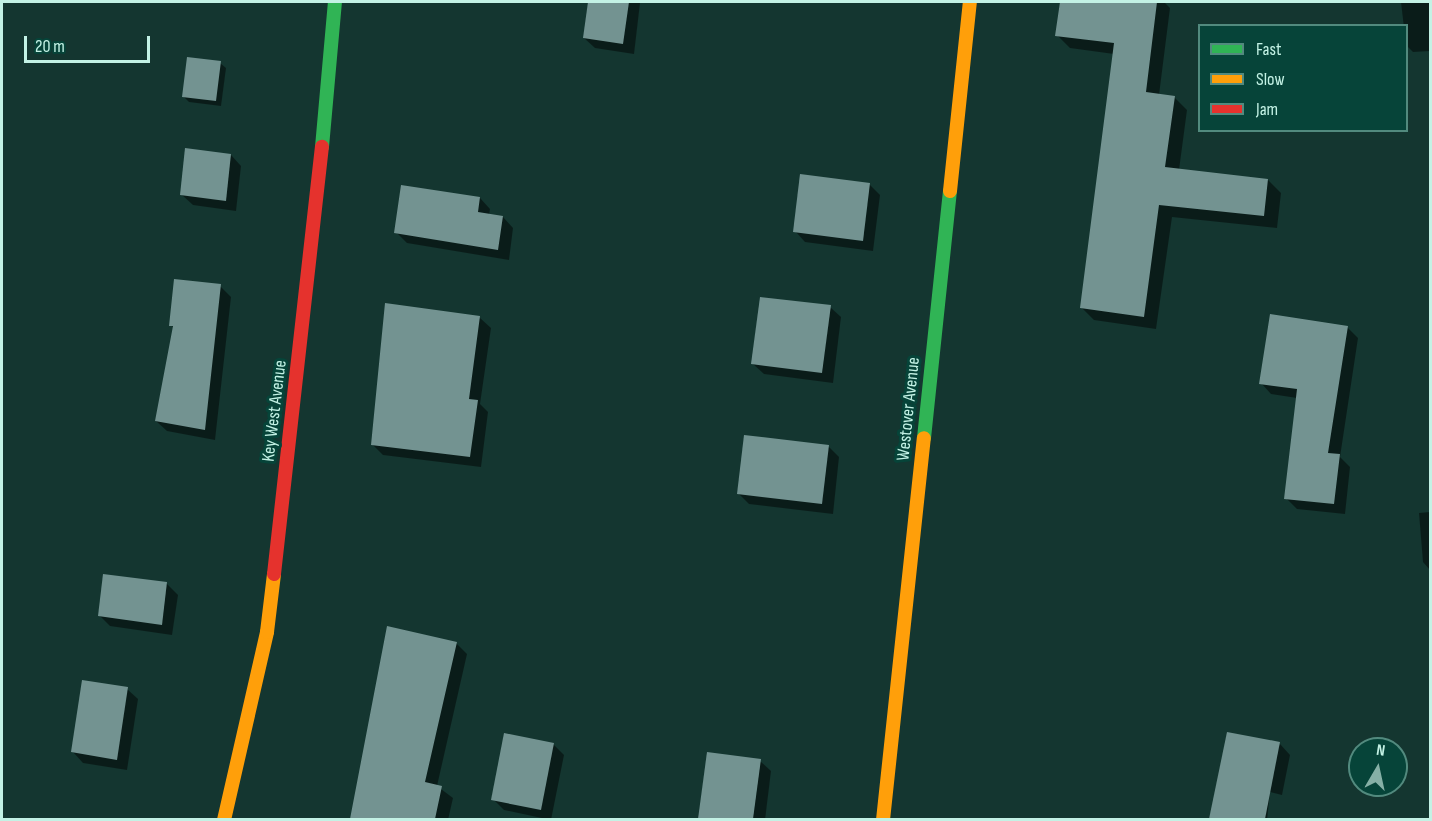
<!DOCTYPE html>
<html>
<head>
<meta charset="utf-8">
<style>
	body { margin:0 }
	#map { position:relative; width:1432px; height:821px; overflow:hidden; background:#143630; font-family:"Sofia Sans Condensed",sans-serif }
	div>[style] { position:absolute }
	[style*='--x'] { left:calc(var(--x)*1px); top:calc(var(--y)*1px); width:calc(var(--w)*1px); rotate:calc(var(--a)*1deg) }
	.shadow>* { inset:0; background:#0007 }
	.building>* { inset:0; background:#739391 }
	.fast>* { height:14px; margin:-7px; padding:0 7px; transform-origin:7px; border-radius:7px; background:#30b455 }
	.slow>* { height:14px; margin:-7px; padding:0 7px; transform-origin:7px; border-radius:7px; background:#ff9f0a }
	.jam>* { height:14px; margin:-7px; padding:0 7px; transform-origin:7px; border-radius:7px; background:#e5322d }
	span { translate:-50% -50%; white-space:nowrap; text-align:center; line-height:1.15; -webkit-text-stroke:6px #064439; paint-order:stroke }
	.street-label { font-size:18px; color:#c3f2e5 }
	.frame { position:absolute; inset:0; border:3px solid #c3f2e5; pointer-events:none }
	.legend { position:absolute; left:1198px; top:24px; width:210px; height:108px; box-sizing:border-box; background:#064439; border:2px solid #528a7e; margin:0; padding:8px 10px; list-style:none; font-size:18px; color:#c3f2e5 }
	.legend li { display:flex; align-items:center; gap:12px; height:30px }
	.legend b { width:30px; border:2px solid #528a7e }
	.north { position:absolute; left:1348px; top:737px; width:60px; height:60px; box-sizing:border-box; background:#064439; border:2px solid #528a7e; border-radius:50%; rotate:9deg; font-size:16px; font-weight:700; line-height:24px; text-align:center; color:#c3f2e5 }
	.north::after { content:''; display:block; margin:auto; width:21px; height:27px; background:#86b0a6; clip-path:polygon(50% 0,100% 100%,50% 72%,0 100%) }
	.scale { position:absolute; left:24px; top:36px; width:126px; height:27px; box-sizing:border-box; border:3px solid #c3f2e5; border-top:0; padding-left:8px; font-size:18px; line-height:21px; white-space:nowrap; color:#c3f2e5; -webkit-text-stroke:4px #064439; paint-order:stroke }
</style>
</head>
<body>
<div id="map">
	<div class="shadow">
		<i style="clip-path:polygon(589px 2px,640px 3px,634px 54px,595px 48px,584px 38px)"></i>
		<i style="clip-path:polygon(1061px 2px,1164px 2px,1170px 8px,1159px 95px,1174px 97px,1187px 110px,1179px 170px,1268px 180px,1281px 193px,1277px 228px,1172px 217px,1156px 329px,1094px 320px,1081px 307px,1114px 54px,1070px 48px,1057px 35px)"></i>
		<i style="clip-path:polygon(1401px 2px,1430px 2px,1430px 51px,1413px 52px,1406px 45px)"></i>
		<i style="clip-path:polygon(220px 63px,226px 68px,221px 106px,189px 102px,183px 96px)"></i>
		<i style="clip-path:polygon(231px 155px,241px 166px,236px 211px,193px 205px,182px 195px)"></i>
		<i style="clip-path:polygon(869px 184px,880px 195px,873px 251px,805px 242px,795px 231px)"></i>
		<i style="clip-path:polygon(480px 198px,490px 209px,489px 215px,503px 217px,513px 228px,509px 260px,407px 243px,396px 232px)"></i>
		<i style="clip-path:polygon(220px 286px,231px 297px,215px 440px,167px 431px,156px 421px,174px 328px,171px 325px)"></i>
		<i style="clip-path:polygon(830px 307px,841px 317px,833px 383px,764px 374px,753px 364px)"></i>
		<i style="clip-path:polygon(480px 318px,491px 328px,480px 404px,488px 412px,481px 467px,383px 455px,372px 444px)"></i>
		<i style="clip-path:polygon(1347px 327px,1358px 338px,1340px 457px,1350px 467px,1345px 514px,1297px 509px,1286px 498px,1297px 398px,1271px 394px,1261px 383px)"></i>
		<i style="clip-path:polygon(829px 447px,839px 457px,833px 514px,749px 504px,739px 494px)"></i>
		<i style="clip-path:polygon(1430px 512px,1430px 570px,1423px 562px,1419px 513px)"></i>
		<i style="clip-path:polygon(167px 584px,178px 595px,172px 635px,110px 626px,99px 615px)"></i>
		<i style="clip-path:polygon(388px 628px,456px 643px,467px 654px,437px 786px,453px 798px,448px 820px,352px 820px)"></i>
		<i style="clip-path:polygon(127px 689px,138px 699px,127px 770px,83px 763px,73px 752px)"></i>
		<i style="clip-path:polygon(553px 744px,564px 755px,551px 820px,504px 810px,493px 799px)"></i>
		<i style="clip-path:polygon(1280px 744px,1290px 755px,1282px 795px,1270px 792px,1267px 820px,1207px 820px)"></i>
		<i style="clip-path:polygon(708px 754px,760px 761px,771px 771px,765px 820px,700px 820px)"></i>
	</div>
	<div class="building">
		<i style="clip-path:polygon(588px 2px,629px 2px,623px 44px,583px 38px)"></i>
		<i style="clip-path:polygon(1060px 2px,1157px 2px,1146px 92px,1175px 96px,1165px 167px,1268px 179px,1264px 216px,1159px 205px,1144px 317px,1080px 308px,1114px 43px,1055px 36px)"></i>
		<i style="clip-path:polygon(187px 57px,221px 61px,216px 101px,182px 97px)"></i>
		<i style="clip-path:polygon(185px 148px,231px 154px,226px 201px,180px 195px)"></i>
		<i style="clip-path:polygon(800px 174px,870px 183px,863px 241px,793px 232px)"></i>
		<i style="clip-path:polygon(401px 185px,480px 197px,478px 212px,503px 216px,498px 250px,394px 233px)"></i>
		<i style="clip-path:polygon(174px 279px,221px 284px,205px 430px,155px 421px,173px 326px,169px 326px)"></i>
		<i style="clip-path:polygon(760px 297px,831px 305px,822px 373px,751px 364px)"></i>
		<i style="clip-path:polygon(385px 303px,480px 316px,469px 399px,478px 400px,470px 457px,371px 445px)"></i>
		<i style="clip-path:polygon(1270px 314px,1348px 326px,1328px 453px,1340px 454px,1334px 504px,1284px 499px,1297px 389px,1259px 384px)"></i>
		<i style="clip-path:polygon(744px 435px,829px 445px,822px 504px,737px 494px)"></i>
		<i style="clip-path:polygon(103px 574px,167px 582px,162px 625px,98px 616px)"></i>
		<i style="clip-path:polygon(387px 626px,457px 642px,425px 782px,442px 786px,435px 819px,350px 819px)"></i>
		<i style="clip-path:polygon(82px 680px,128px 687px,117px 760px,71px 752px)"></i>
		<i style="clip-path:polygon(1227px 732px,1280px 742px,1265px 819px,1209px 819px)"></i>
		<i style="clip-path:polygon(504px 733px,554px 743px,541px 810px,491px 800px)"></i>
		<i style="clip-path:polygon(707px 752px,761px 759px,753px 819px,698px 819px)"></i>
	</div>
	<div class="fast">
		<i style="--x:322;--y:147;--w:146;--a:-84.9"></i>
		<i style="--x:924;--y:438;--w:248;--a:-84"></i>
	</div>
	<div class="slow">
		<i style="--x:950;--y:191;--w:190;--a:-84"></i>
		<i style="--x:224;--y:820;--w:193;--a:-77.1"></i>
		<i style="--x:267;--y:632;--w:58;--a:-83.1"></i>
		<i style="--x:883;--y:820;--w:384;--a:-83.9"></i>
	</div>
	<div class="jam">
		<i style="--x:274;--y:574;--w:430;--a:-83.6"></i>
	</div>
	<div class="street-label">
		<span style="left:909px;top:409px;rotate:-84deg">Westover Avenue</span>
		<span style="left:275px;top:411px;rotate:-83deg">Key West Avenue</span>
	</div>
	<div class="frame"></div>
	<ul class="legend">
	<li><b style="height:8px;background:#30b455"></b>Fast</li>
	<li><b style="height:8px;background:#ff9f0a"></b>Slow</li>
	<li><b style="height:8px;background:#e5322d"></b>Jam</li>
	</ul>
	<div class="north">N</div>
	<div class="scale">20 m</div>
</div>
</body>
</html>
